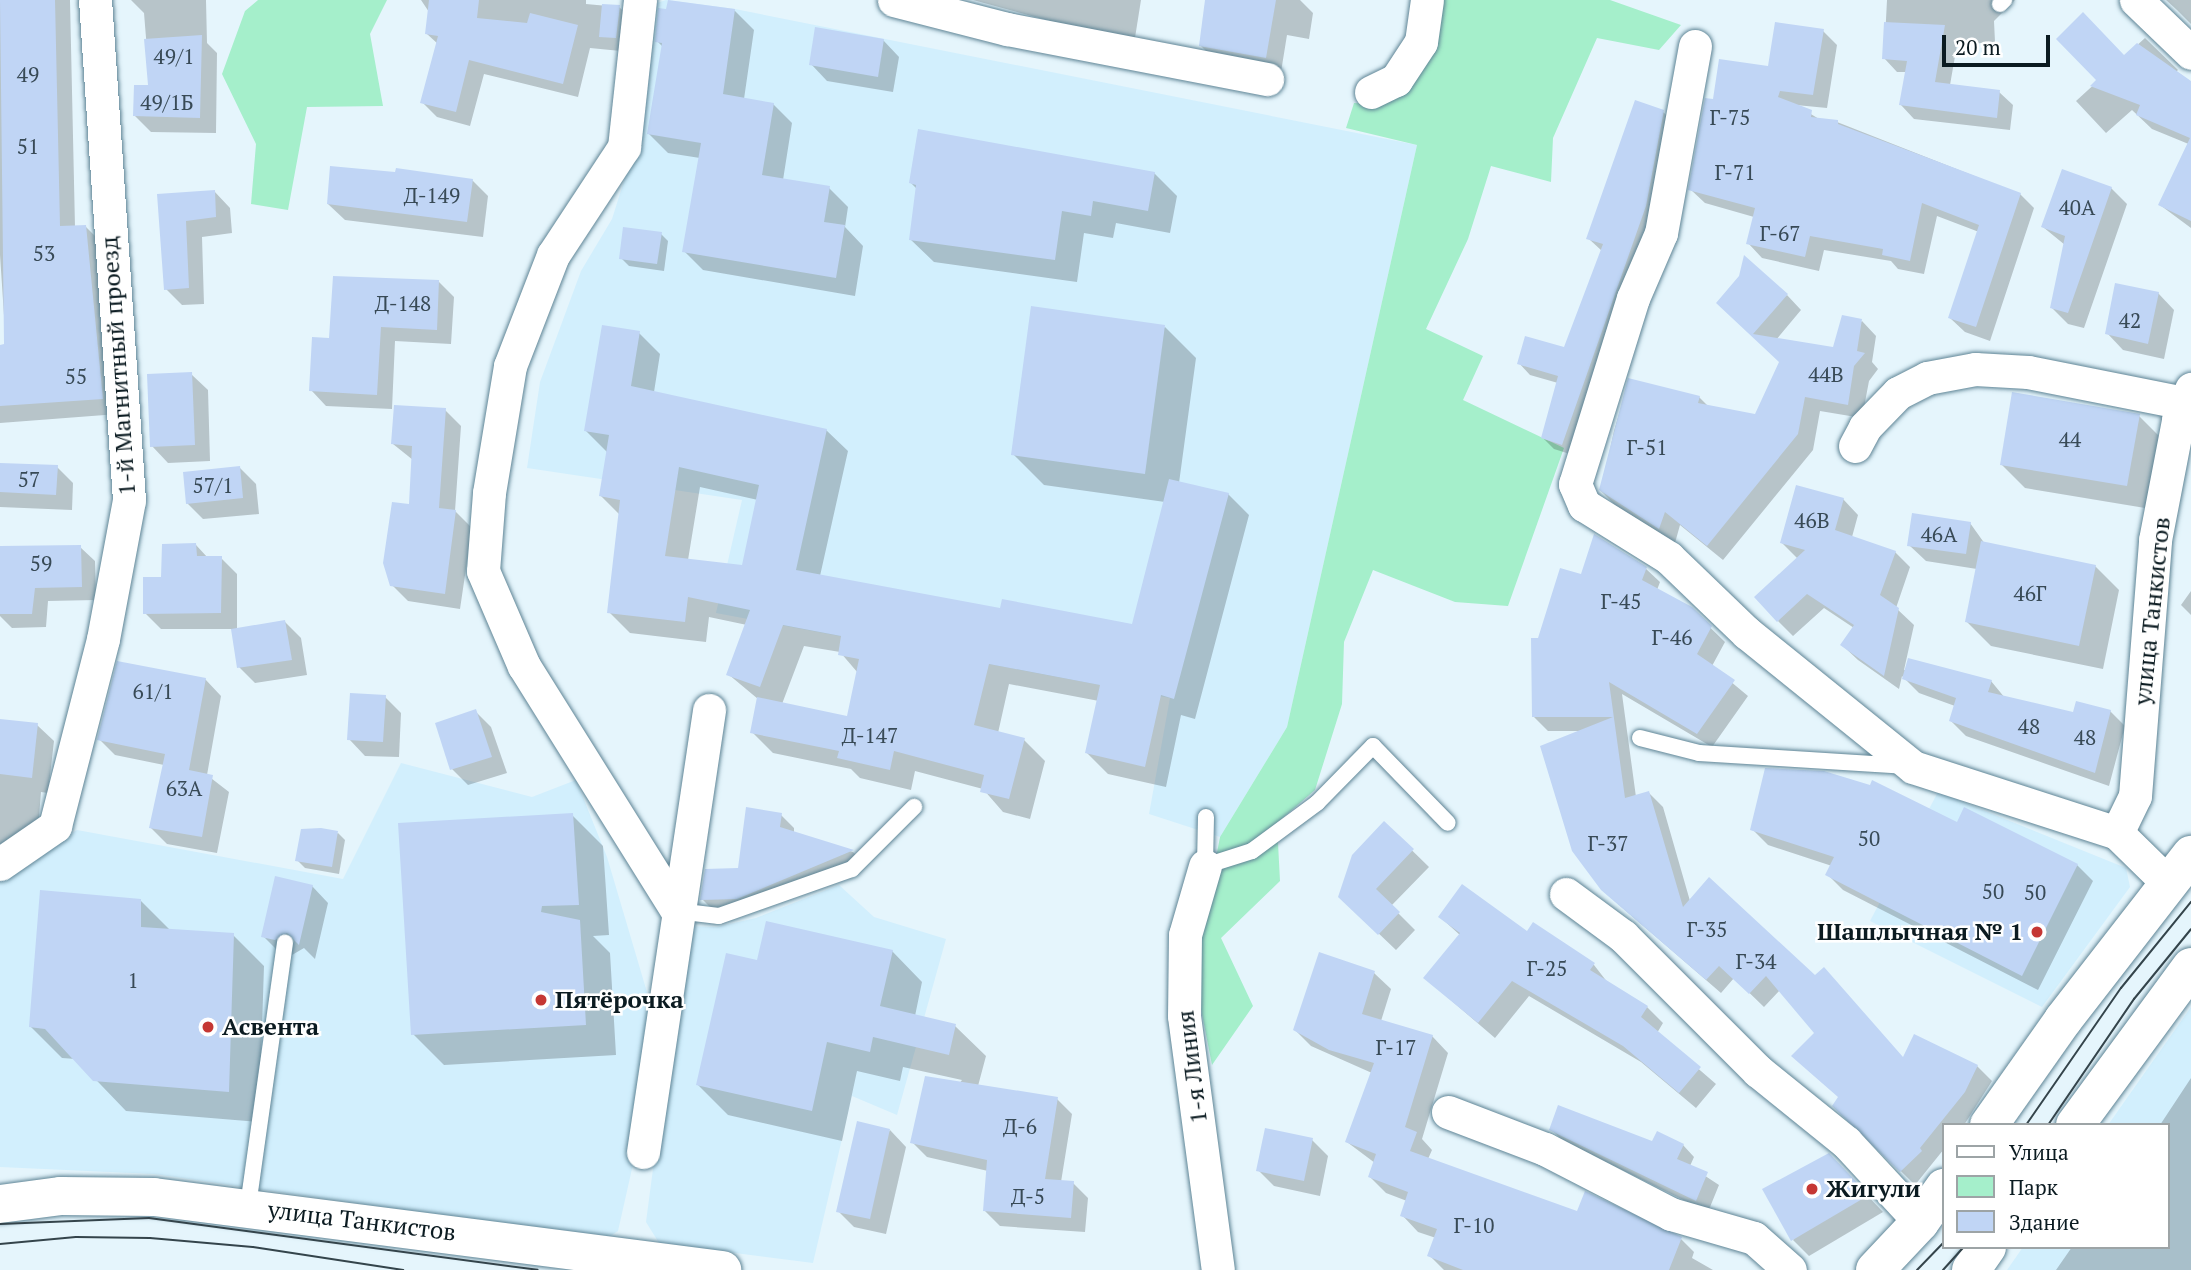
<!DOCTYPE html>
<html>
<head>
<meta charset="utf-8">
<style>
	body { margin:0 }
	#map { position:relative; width:2191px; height:1270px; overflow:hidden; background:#e5f5fc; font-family:"PT Serif",serif }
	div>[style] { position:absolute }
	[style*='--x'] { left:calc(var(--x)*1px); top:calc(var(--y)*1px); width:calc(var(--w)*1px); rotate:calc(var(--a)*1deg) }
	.built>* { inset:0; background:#d2effd }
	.green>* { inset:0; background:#a5efcb }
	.shadow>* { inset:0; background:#0003 }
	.building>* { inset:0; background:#c0d5f5 }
	.roads { filter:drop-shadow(0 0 2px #5e8495) drop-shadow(0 0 2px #5e8495) }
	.service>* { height:16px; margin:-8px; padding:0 8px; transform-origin:8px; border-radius:8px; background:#fff }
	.minor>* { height:33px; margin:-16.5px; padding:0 16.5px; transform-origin:16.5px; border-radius:16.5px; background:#fff }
	.secondary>* { height:38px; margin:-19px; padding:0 19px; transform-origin:19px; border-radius:19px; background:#fff }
	.tram>* { height:2px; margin:-1px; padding:0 1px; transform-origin:1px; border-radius:1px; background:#34444b }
	.dots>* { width:19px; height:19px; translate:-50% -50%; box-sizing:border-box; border:4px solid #fff; border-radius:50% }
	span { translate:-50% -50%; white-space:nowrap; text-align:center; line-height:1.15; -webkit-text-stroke:5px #fff; paint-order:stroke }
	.number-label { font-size:21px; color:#384a56 }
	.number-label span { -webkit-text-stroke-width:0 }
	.street-label { font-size:24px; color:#0b1b21 }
	.poi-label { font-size:24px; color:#0b1b21; font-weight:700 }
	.right { translate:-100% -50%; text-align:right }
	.left { translate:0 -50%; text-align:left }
	.legend { position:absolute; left:1942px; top:1123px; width:228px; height:126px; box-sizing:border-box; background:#fff; border:2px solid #9da4a6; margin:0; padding:9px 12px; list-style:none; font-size:21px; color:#0b1b21 }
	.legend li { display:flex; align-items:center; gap:14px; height:35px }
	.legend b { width:35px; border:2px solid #9da4a6 }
	.scale { position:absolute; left:1942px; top:35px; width:108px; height:32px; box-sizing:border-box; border:4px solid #0b1b21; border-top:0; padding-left:9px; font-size:21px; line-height:24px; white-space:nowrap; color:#0b1b21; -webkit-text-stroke:5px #fff; paint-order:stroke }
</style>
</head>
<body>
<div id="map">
	<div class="built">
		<i style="clip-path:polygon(666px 0,735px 9px,1417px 145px,1287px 727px,1220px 837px,1149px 814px,1170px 698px,716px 613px,742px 500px,527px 468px,540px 382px,581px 271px,612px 219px,634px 149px,657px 3px)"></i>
		<i style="clip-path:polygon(401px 763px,532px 797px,576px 780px,607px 857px,649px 999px,636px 1151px,618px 1231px,606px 1239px,154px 1174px,0 1167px,0 875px,77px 830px,343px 879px)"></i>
		<i style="clip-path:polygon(1938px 792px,2126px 868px,2130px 887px,2042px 1007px,1870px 921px)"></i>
		<i style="clip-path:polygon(839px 885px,874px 917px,946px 939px,897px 1115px,852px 1096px,813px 1263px,659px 1243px,646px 1222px,685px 926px,716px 927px,756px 918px)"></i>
		<i style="clip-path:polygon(2191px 1007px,2191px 1270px,2007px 1270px,2023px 1247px,2168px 1247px,2168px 1125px,2108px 1125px)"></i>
	</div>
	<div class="green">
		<i style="clip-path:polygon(258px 0,387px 0,370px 34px,383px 106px,307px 107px,288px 210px,251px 204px,256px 144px,222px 74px,245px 11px)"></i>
		<i style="clip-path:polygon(1440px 0,1610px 0,1681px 25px,1659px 50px,1597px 38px,1553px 138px,1551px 182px,1491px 166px,1468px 239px,1426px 329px,1483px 356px,1463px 400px,1564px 448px,1508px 606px,1455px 602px,1373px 570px,1344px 642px,1342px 704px,1315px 790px,1271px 828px,1278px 843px,1280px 881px,1221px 938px,1253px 1006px,1212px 1065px,1200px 1004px,1201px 936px,1220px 837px,1287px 727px,1417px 145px,1346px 128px,1354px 103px,1382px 104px)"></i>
	</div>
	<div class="shadow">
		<i style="clip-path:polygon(0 0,70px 0,75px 227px,85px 226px,102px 243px,118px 414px,0 423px,0 346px,6px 346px,0 255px)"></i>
		<i style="clip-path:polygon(131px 0,206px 0,207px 43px,217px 53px,216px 133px,151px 132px,135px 116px,150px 87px,144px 13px)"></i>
		<i style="clip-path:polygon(421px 0,586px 0,586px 4px,619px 7px,634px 21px,631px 52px,590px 48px,578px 97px,484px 74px,470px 126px,437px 117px,422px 102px,438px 44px,427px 34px,429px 12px)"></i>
		<i style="clip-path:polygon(973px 0,1141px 0,1134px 44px)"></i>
		<i style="clip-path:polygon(1206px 0,1300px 0,1313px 13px,1309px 39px,1287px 35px,1281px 72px,1216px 61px,1201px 46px)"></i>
		<i style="clip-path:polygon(1887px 0,2015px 0,1994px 21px,1995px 42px,1957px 45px,1950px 85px,1999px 92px,2013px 105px,2010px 130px,1914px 119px,1901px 105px,1907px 72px,1897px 72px,1884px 58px)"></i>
		<i style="clip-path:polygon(2166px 0,2191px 0,2191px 24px,2177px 10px)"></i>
		<i style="clip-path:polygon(734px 10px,754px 30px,744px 99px,773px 104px,792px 123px,783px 180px,829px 188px,848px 207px,845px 227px,863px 246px,855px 296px,703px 270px,684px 251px,700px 158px,668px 153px,649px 134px,663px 47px,657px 41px)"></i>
		<i style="clip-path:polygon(1823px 31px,1837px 45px,1827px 108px,1796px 105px,1819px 119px,1837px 122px,2020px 194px,2034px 208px,1990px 341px,1965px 332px,1950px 318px,1979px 232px,1937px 216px,1924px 274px,1898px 269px,1891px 261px,1824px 250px,1819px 271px,1762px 258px,1748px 243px,1754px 217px,1705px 203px,1690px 189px,1714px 102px)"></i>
		<i style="clip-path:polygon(2145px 38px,2178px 70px,2162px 84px,2191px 96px,2191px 145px,2152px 129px,2132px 110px,2106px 133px,2076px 101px)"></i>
		<i style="clip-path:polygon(883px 40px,899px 57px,893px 92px,827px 81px,811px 64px)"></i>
		<i style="clip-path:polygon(1663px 112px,1675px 123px,1657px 219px,1573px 455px,1554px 449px,1543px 438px,1558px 383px,1530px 375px,1519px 363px,1565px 350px,1602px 251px,1589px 239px)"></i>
		<i style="clip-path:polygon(1154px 173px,1177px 196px,1170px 233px,1116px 223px,1113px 238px,1084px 233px,1077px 282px,934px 262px,910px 239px,917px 189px,911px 183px)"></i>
		<i style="clip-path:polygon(472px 180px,488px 196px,483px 237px,345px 220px,328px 204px)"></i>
		<i style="clip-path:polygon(2191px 185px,2191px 228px,2160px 205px)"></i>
		<i style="clip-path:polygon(2111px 188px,2127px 204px,2084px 328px,2068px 324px,2052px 308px,2065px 245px,2043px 227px)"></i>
		<i style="clip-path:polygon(214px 191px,230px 208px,232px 233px,202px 237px,204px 304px,182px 305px,166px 289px,159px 195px)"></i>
		<i style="clip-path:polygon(661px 234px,668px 241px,664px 271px,629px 266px,621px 258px)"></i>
		<i style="clip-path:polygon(438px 281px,454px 297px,451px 344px,395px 341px,392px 409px,326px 406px,311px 390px,331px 340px)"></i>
		<i style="clip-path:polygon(2158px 293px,2174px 310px,2164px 359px,2123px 350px,2107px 333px)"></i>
		<i style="clip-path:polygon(1787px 295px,1801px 310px,1776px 340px,1834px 349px,1862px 321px,1876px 336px,1872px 362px,1878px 369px,1869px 381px,1862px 418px,1820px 411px,1813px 450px,1723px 560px,1680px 525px,1675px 543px,1616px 506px,1601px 491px,1614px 431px,1629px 380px,1699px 397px,1709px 407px,1756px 416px,1781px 362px,1733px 317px)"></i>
		<i style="clip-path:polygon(evenodd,1165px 327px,1196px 358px,1179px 483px,1228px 494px,1249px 515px,1195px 719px,1181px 715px,1166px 787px,1108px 774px,1087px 753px,1099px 701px,1009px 684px,998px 733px,1024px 740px,1045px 761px,1030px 819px,1003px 812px,983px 789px,915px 771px,911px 790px,860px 778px,851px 769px,773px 753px,752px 732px,758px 699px,728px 674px,747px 625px,709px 617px,706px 642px,630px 633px,609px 612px,620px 515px,601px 496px,608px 453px,586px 431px,639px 333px,660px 354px,654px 392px,826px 430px,848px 451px,820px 576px,1001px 610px,1134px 626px,1165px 502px,1044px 485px,1013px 454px,1165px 327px,700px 487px,758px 500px,743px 567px,688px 560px,700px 487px,1165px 327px,804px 646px,840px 652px,858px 673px,848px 718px,782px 704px,804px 646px)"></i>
		<i style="clip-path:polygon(191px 374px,208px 390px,210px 461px,168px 463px,152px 446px)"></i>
		<i style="clip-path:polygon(445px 410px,461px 426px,455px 511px,472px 528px,460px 609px,408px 601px,392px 585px,410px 506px,413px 460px,393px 444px)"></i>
		<i style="clip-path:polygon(2139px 416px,2163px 440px,2151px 509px,2025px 488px,2001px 464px)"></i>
		<i style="clip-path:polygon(0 464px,57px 467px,73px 483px,72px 510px,0 507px)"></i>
		<i style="clip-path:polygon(240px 468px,256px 484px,259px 514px,203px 519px,187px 503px)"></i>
		<i style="clip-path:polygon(1843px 499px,1858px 515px,1852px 537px,1895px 552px,1910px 567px,1896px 608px,1914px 625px,1904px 670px,1991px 681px,2005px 698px,2074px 714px,2110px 711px,2125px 726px,2109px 786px,1966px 736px,1951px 721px,1955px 706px,1919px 693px,1902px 676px,1899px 689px,1858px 660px,1842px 645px,1854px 628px,1824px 608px,1793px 636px,1778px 621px,1798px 559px,1782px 543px)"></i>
		<i style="clip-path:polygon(1970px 523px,1985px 544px,2095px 566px,2119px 590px,2103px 669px,1991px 646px,1967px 622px,1977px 569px,1926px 561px,1909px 545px)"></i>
		<i style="clip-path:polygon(196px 545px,208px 558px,221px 558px,237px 574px,237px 629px,285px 622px,301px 638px,307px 675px,255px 683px,239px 667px,233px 629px,161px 629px,145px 613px,163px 579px)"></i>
		<i style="clip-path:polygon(0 547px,80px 547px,95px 561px,96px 600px,48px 601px,46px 627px,12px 628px,0 616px)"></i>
		<i style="clip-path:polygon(1645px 568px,1660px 582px,1657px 590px,1691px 609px,1725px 642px,1712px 666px,1748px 696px,1712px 747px,1622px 694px,1636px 797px,1649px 793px,1663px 807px,1690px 901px,1904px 1059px,1915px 1036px,1977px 1066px,1992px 1081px,1964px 1125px,1944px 1125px,1944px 1149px,1915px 1185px,1834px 1105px,1839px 1098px,1816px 1033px,1780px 990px,1764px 1007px,1734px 978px,1721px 993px,1618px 904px,1582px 731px,1548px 731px,1534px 717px,1540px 640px,1582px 576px)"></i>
		<i style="clip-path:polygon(2191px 591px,2191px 615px,2181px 605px)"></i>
		<i style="clip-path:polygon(205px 679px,221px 696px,207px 775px,229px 792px,217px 853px,167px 844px,151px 828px,164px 765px,115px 755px,99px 739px)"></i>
		<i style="clip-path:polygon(385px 697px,401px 713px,399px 757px,365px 756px,349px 739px)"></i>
		<i style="clip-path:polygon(475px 711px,491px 727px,507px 773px,468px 785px,452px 769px)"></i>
		<i style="clip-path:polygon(0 721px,37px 725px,54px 741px,48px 793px,41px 792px,37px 842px,0 846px)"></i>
		<i style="clip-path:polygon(572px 815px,603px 846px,609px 935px,593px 936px,610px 953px,616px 1055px,444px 1065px,413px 1034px)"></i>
		<i style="clip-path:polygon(781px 815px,794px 828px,794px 833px,853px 852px,865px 864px,715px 912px,702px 899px,739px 869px)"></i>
		<i style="clip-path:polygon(1384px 823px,1429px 867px,1391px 906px,1415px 930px,1396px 950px,1353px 909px)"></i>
		<i style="clip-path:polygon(1957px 824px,2077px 865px,2093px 881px,2038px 990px,1843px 890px,1827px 874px,1832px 866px,1768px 845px,1752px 829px)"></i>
		<i style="clip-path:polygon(338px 833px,345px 840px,339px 874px,305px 868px,297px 860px)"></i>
		<i style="clip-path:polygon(312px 886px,328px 903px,315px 959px,304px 948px,292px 955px,279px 952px,263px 936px)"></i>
		<i style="clip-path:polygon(140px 900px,171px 931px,233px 935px,264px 966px,259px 1122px,126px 1111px,76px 1059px,62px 1058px,31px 1027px)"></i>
		<i style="clip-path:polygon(1440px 917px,1527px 933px,1594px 965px,1608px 983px,1647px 1007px,1663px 1023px,1657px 1033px,1716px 1084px,1696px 1108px,1641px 1062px,1529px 996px,1495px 1038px,1425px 978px,1461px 936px)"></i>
		<i style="clip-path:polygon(892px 951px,922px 982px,915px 1016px,955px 1026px,986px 1056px,978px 1086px,1057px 1099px,1072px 1114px,1061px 1182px,1073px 1183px,1088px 1198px,1085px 1232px,1000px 1226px,985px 1211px,988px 1171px,927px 1157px,912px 1142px,962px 1080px,903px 1067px,900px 1081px,857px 1071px,842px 1141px,728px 1115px,698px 1085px,758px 962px)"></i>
		<i style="clip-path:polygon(1320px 954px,1374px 973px,1391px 989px,1381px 1021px,1432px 1036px,1448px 1053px,1422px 1139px,1432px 1150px,1428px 1159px,1568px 1210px,1681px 1239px,1694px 1252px,1692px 1258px,1713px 1270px,1444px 1270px,1429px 1255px,1436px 1238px,1418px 1232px,1402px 1215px,1407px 1201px,1386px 1193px,1370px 1177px,1375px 1163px,1347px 1142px,1372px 1073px,1311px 1046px,1295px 1030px)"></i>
		<i style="clip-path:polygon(2191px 1078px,2191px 1270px,2056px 1270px,2072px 1247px,2168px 1247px,2168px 1125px,2160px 1125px)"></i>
		<i style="clip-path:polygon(1551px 1129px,1683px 1145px,1694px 1157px,1690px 1166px,1719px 1185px,1708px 1212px,1563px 1141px)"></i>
		<i style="clip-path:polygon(890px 1130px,906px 1147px,886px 1234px,854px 1227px,838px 1211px)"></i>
		<i style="clip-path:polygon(1312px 1140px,1328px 1156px,1320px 1196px,1274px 1186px,1258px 1170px)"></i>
		<i style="clip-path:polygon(1845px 1172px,1883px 1212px,1809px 1256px,1793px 1240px)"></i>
	</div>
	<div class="building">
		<i style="clip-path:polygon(0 0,55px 0,60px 226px,86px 225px,103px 399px,0 406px,0 345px,4px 344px)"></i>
		<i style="clip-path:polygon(429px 0,479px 0,477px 18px,527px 23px,530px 13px,578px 25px,563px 84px,469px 60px,456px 112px,420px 103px,438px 36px,425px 34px)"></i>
		<i style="clip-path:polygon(668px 0,735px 9px,723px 94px,774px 103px,762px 175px,830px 186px,824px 222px,845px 225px,836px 278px,682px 252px,701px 143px,647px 134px,662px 43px,655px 42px,658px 8px,666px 9px)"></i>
		<i style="clip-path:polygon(1205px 0,1276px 0,1266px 58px,1199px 46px)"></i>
		<i style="clip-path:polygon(602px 4px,620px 5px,616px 38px,599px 37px)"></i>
		<i style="clip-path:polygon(2083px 12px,2124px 55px,2137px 43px,2191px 81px,2191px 221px,2158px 205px,2190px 138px,2136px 115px,2140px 105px,2090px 86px,2096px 80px,2056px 39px)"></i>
		<i style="clip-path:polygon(1775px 22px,1824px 29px,1813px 95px,1780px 91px,1778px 97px,1812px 110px,1811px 117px,1838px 120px,1838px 124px,2021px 193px,1976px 327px,1948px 318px,1979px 225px,1922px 203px,1910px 261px,1882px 255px,1883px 249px,1810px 236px,1805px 257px,1746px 244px,1755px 208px,1688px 190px,1705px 98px,1713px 99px,1719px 59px,1768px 66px)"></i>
		<i style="clip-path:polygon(1884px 22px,1945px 25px,1935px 82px,2000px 90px,1997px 118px,1899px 105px,1907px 61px,1882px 59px)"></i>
		<i style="clip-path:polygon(815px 27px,884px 39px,878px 77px,809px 65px)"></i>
		<i style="clip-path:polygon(202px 35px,200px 118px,133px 116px,134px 85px,148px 85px,144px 39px)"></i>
		<i style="clip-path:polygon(1635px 100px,1664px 110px,1646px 206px,1562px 445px,1541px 438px,1558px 376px,1517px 364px,1525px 336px,1564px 347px,1603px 244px,1586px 239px)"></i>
		<i style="clip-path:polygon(918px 129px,1155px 172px,1148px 211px,1093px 201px,1091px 216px,1062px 211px,1055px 260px,909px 240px,916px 185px,909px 183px)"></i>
		<i style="clip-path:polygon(330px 166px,395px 172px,396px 168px,473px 179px,467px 222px,327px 204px)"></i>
		<i style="clip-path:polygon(2062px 169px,2112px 187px,2068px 313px,2050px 308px,2065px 236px,2041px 227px)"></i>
		<i style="clip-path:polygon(215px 190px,216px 217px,186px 221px,189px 288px,164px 290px,157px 194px)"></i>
		<i style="clip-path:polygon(623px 227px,662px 232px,657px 264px,619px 259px)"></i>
		<i style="clip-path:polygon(1744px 255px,1788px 294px,1753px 334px,1833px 347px,1842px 315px,1862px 319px,1857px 351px,1865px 353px,1854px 366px,1848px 405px,1805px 397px,1798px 434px,1707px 546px,1665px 512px,1659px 529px,1599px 490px,1628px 378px,1700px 396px,1698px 403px,1755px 414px,1779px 362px,1716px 303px,1739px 276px)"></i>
		<i style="clip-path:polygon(333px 276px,439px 280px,437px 330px,381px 327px,377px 395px,309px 391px,312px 337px,329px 338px)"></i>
		<i style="clip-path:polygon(2115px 283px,2159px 292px,2148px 344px,2105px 334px)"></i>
		<i style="clip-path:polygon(1031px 306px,1165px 325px,1145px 474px,1011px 455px)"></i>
		<i style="clip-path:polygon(evenodd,602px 325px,640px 331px,631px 386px,827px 429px,796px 570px,1000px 608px,1002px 599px,1132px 624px,1169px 479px,1229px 493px,1174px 699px,1161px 695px,1145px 767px,1085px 753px,1100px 685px,989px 664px,974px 725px,1025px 738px,1009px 799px,980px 792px,984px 775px,894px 751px,890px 770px,837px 758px,839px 751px,750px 733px,757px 697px,847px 716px,859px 659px,838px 655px,841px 636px,783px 625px,760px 687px,726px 675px,750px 610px,688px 597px,685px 622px,607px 613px,620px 500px,599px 496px,609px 435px,584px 431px,602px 325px,679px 467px,759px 485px,742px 565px,665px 556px,679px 467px)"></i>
		<i style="clip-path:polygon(192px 372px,195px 445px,150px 447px,147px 374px)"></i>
		<i style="clip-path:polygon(2012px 392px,2140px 414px,2127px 486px,2000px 465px)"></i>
		<i style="clip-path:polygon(394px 405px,446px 408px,439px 508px,456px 510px,445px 594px,390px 586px,383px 563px,392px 502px,409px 504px,412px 446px,391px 444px)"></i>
		<i style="clip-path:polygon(0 463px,58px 465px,56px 495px,0 492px)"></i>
		<i style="clip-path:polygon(240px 466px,243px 498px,186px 504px,183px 472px)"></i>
		<i style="clip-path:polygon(1796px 485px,1844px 498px,1835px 530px,1896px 551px,1880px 595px,1899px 608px,1884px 676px,1840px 645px,1854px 625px,1807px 594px,1777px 622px,1754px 597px,1805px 550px,1780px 543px)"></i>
		<i style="clip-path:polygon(1912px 513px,1971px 522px,1966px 554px,1907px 546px)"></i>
		<i style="clip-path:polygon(1594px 534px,1647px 567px,1642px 580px,1692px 607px,1712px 626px,1697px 654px,1735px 680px,1697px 734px,1609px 682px,1625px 798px,1649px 791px,1683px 907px,1709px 877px,1815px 975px,1824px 967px,1903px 1057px,1914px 1034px,1978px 1065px,1965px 1092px,1920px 1148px,1922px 1151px,1900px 1172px,1832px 1106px,1838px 1097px,1791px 1056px,1814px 1033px,1766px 976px,1749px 994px,1719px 966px,1706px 980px,1601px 890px,1572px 851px,1540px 746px,1613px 717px,1532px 717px,1531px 638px,1538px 638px,1560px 568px,1581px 574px)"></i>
		<i style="clip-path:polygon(1981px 541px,2096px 565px,2079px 646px,1965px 622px)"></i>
		<i style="clip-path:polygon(196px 543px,197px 556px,222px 556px,221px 613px,143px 614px,143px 577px,161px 577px,162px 544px)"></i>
		<i style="clip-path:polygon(81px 545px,82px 587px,35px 588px,32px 614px,0 614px,0 546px)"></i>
		<i style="clip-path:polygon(285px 620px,292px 660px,237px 668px,231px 629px)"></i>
		<i style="clip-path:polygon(1908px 658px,1992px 680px,1988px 692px,2073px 712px,2076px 701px,2111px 710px,2095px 773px,1949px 721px,1956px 698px,1902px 679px)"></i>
		<i style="clip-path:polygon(117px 661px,206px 678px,189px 770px,213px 775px,202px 837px,149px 828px,165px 754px,97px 740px)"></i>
		<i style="clip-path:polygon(350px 693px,386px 695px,383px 742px,347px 740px)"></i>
		<i style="clip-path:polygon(476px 709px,492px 757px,450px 770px,435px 723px)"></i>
		<i style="clip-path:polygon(0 719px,38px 723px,32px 778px,0 774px)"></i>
		<i style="clip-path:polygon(1765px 768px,1824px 771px,1870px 785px,1872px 780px,1957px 822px,1964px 807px,2078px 864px,2022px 976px,1825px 875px,1834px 857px,1750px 830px)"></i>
		<i style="clip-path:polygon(746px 807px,782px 813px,780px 827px,854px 850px,737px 899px,700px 900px,705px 869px,738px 868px)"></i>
		<i style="clip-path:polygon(573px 813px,579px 905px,542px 906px,541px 912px,580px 920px,586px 1025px,411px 1035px,398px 823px)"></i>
		<i style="clip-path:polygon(1384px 821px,1414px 849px,1376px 889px,1400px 912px,1378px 935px,1338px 897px,1352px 855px)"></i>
		<i style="clip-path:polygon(321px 828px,338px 831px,332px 867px,295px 861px,301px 829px)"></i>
		<i style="clip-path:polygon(275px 876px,313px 885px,299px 945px,287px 933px,275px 940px,261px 937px)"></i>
		<i style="clip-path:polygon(1462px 884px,1527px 931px,1533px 922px,1595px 963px,1590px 970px,1648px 1006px,1641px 1017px,1701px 1067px,1679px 1093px,1623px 1046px,1512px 981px,1478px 1023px,1423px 978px,1460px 933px,1438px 917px)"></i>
		<i style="clip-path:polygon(40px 890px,141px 899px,141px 927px,234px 933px,229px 1092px,93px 1081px,45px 1029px,29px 1027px)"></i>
		<i style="clip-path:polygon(766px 921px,893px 950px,880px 1006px,956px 1024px,949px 1055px,873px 1037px,870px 1052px,827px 1042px,812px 1111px,696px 1085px,726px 953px,757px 960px)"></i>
		<i style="clip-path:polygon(1319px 952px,1375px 971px,1362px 1014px,1433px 1035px,1405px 1127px,1417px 1132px,1410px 1151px,1577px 1211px,1585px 1191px,1682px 1237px,1669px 1270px,1463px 1270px,1427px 1256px,1437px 1229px,1400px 1216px,1408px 1192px,1368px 1177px,1376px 1154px,1345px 1142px,1374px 1063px,1329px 1050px,1293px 1030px)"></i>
		<i style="clip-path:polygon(925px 1076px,1058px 1097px,1045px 1179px,1074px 1181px,1071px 1218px,983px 1211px,987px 1160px,910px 1143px)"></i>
		<i style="clip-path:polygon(1558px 1105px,1652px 1141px,1657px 1131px,1684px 1144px,1677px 1159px,1708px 1172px,1696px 1201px,1549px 1130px)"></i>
		<i style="clip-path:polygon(857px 1121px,890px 1129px,870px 1219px,836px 1212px)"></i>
		<i style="clip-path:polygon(1265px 1128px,1313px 1138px,1304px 1181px,1256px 1171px)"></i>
		<i style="clip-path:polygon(1829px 1153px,1869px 1195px,1791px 1241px,1762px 1189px)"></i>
	</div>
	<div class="roads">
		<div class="service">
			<i style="--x:2000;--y:4;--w:6;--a:-45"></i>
			<i style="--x:1640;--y:738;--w:61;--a:14.3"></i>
			<i style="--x:1699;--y:753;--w:205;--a:3.6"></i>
			<i style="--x:1206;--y:817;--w:49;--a:91.2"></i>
			<i style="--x:1205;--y:866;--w:49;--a:-17.7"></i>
			<i style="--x:1252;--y:851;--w:81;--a:-36.4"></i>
			<i style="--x:1317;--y:803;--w:80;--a:-45.5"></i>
			<i style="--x:1373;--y:746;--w:107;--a:45.8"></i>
			<i style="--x:677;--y:911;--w:42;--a:6.8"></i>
			<i style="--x:719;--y:916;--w:141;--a:-19.5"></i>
			<i style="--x:852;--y:869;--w:88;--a:-45"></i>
			<i style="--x:248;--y:1206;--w:266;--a:-82"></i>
		</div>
		<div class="minor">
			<i style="--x:640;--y:0;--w:148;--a:96.2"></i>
			<i style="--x:624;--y:147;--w:129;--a:123.3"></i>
			<i style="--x:553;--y:255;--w:119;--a:111.2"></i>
			<i style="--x:510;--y:366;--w:129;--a:99.4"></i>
			<i style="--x:489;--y:493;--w:78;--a:94.4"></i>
			<i style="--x:483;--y:571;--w:103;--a:66.7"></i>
			<i style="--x:524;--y:666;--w:289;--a:58"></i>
			<i style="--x:894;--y:0;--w:117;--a:14.4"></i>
			<i style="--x:1007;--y:29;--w:265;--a:10.9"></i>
			<i style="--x:2136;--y:0;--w:76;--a:43.9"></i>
			<i style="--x:1695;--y:46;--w:190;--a:100.3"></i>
			<i style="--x:1661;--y:233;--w:71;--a:113.3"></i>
			<i style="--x:1633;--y:298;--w:195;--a:107.3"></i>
			<i style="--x:1575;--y:484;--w:23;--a:67"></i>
			<i style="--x:1584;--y:505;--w:100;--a:31.9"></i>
			<i style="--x:1669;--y:558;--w:108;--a:43.9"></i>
			<i style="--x:1747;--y:633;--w:213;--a:38.9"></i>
			<i style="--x:1913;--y:767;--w:214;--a:17.9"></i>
			<i style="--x:2117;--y:833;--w:70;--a:44.4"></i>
			<i style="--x:1371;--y:92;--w:28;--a:-26"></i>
			<i style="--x:1396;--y:80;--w:45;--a:-56.7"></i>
			<i style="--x:1421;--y:42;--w:42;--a:-81.9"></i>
			<i style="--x:1855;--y:446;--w:21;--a:-62"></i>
			<i style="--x:1865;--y:427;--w:47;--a:-45.9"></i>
			<i style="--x:1898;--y:393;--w:33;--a:-27"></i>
			<i style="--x:1927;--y:378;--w:49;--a:-10.6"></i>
			<i style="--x:1975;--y:369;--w:53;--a:3.2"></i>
			<i style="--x:2028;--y:372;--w:160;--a:11.2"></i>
			<i style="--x:2117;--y:833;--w:41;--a:-64.1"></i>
			<i style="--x:2135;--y:796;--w:257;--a:-85.5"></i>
			<i style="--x:2155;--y:540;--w:122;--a:-79.1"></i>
			<i style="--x:2178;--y:420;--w:34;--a:-67"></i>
			<i style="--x:0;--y:864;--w:67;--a:-34.6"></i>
			<i style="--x:55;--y:826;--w:193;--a:-75.6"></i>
			<i style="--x:103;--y:639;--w:141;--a:-79.4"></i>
			<i style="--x:129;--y:500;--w:501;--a:-93.89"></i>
			<i style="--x:1205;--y:866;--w:72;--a:106.2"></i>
			<i style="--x:1185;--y:935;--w:81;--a:90.7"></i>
			<i style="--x:1184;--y:1016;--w:256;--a:82.4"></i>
			<i style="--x:1566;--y:894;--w:71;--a:36.4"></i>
			<i style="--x:1623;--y:936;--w:191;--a:45"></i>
			<i style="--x:1758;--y:1071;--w:113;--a:38.9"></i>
			<i style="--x:1846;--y:1142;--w:109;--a:47.2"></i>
			<i style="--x:1448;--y:1112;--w:104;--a:20.9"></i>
			<i style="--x:1545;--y:1149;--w:142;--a:27.3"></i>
			<i style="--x:1671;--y:1214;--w:86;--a:16.1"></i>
			<i style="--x:1754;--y:1238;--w:48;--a:41.6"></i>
			<i style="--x:643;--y:1152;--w:447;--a:-81.5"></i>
		</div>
		<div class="secondary">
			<i style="--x:1989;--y:1125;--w:128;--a:-54.8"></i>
			<i style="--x:2063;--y:1020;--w:209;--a:-52.2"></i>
			<i style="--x:2075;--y:1125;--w:196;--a:-53.7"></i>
			<i style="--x:0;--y:1204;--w:62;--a:-7.5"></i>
			<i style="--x:61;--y:1196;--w:93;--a:0.6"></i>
			<i style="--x:154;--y:1197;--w:573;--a:7.32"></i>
			<i style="--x:1875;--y:1270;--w:66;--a:-46.8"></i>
			<i style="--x:1920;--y:1222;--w:42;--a:-54.8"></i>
			<i style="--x:1971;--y:1270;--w:28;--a:-55"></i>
		</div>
	</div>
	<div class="tram">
		<i style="--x:2026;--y:1125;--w:167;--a:-55.3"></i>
		<i style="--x:2121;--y:988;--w:111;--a:-50.9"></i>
		<i style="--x:2048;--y:1125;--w:153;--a:-55.7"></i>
		<i style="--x:2134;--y:999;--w:90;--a:-50.8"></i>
		<i style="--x:0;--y:1224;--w:149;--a:-2.3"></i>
		<i style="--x:149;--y:1218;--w:392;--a:7.6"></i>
		<i style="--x:0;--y:1244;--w:76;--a:-5.3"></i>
		<i style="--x:76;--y:1237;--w:74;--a:0.8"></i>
		<i style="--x:150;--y:1238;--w:103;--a:5"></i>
		<i style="--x:253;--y:1247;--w:152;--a:8.7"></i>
		<i style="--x:1917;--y:1270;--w:39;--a:-46"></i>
		<i style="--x:1943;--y:1270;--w:31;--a:-48"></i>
	</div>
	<div class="dots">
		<i style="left:2037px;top:932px;background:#c53734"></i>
		<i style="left:541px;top:1000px;background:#c53734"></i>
		<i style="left:208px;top:1027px;background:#c53734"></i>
		<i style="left:1812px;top:1189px;background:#c53734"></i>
	</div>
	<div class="number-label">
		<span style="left:174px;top:56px">49/1</span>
		<span style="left:28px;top:74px">49</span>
		<span style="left:167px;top:102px">49/1Б</span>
		<span style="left:1730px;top:117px">Г-75</span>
		<span style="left:28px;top:146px">51</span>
		<span style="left:1735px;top:172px">Г-71</span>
		<span style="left:432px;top:195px">Д-149</span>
		<span style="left:2077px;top:207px">40А</span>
		<span style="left:1780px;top:233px">Г-67</span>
		<span style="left:44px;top:253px">53</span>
		<span style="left:403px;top:303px">Д-148</span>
		<span style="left:2130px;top:320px">42</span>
		<span style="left:1826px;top:374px">44В</span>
		<span style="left:76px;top:376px">55</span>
		<span style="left:2070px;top:439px">44</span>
		<span style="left:1647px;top:447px">Г-51</span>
		<span style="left:29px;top:479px">57</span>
		<span style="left:213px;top:485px">57/1</span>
		<span style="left:1812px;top:520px">46В</span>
		<span style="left:1939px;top:534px">46А</span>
		<span style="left:41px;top:563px">59</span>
		<span style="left:2030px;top:593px">46Г</span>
		<span style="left:1621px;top:601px">Г-45</span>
		<span style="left:1672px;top:637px">Г-46</span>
		<span style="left:153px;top:691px">61/1</span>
		<span style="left:2029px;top:726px">48</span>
		<span style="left:870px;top:735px">Д-147</span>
		<span style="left:2085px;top:737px">48</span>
		<span style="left:184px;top:788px">63А</span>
		<span style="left:1869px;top:838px">50</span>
		<span style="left:1608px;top:843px">Г-37</span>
		<span style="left:1993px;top:891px">50</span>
		<span style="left:2035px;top:892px">50</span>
		<span style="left:1707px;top:929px">Г-35</span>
		<span style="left:1756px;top:961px">Г-34</span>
		<span style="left:1547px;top:968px">Г-25</span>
		<span style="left:133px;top:980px">1</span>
		<span style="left:1396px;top:1047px">Г-17</span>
		<span style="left:1020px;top:1126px">Д-6</span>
		<span style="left:1028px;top:1196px">Д-5</span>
		<span style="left:1474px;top:1225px">Г-10</span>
	</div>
	<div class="street-label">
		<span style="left:118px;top:366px;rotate:-94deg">1-й Магнитный проезд</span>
		<span style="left:2152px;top:611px;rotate:-84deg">улица Танкистов</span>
		<span style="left:1192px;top:1067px;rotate:-97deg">1-я Линия</span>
		<span style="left:362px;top:1221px;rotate:7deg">улица Танкистов</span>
	</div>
	<div class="poi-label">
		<span class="right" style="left:2023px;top:932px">Шашлычная № 1</span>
		<span class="left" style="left:555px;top:1000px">Пятёрочка</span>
		<span class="left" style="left:222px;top:1027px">Асвента</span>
		<span class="left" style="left:1826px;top:1189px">Жигули</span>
	</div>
	<ul class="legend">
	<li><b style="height:9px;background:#fff"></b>Улица</li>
	<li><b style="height:19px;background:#a5efcb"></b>Парк</li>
	<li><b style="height:19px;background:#c0d5f5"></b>Здание</li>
	</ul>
	<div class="scale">20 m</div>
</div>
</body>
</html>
